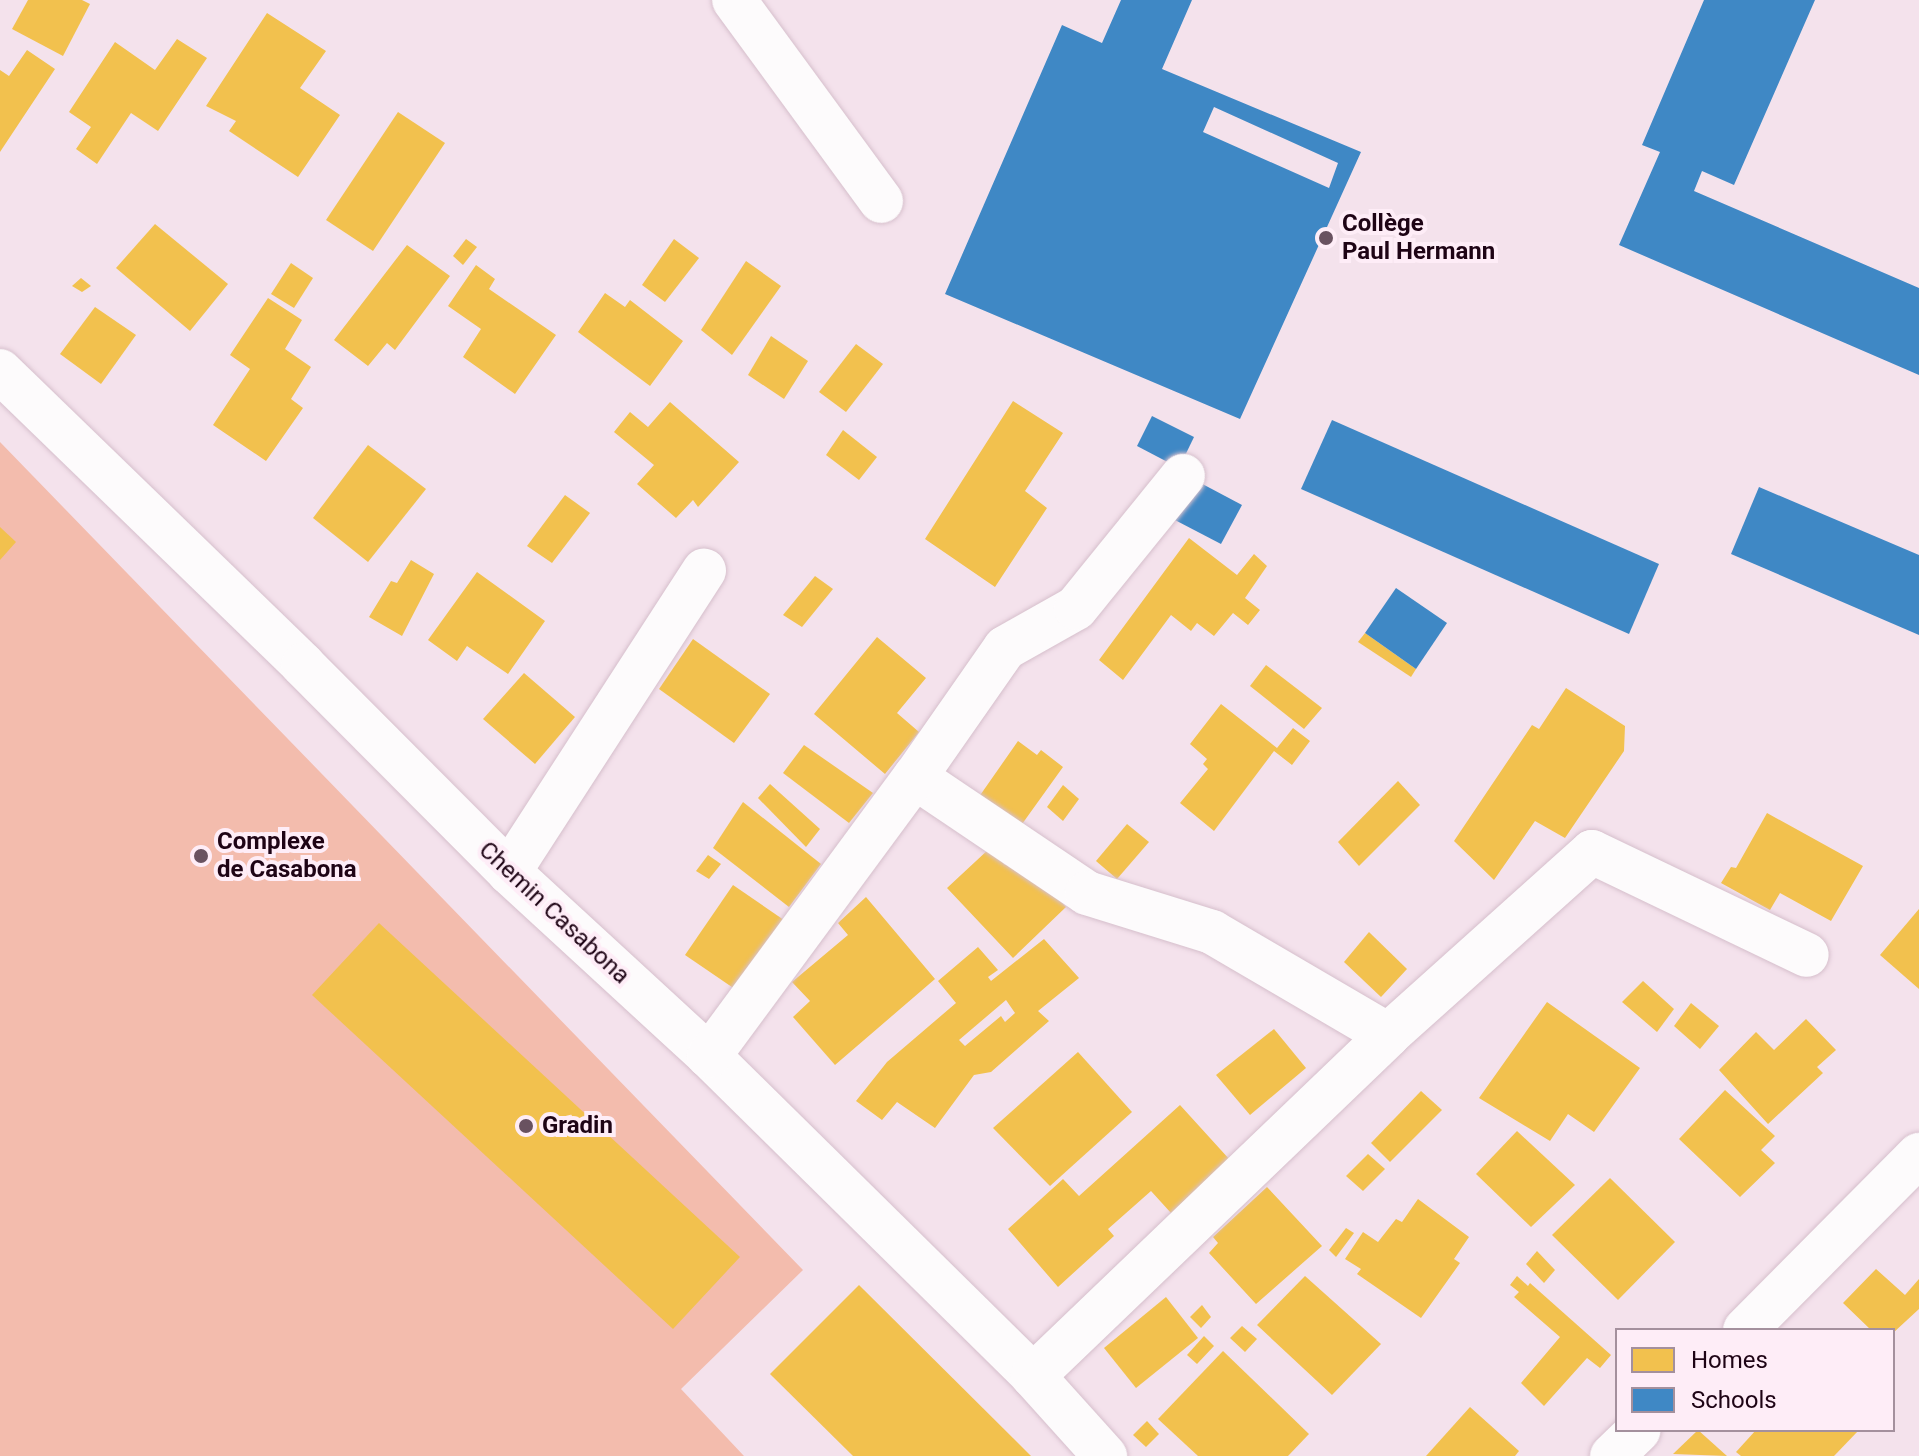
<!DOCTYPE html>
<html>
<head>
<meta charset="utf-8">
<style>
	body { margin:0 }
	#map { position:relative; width:1919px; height:1456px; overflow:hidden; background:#f4e2ec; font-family:Roboto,sans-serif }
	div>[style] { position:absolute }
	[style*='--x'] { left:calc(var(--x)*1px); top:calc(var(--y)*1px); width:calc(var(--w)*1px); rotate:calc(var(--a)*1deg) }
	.green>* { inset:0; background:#f3bcad }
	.homes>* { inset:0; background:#f2c14e }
	.schools>* { inset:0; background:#3f88c5 }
	.roads { filter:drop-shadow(0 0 2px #d6bfcc) drop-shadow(0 0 2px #d6bfcc) }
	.minor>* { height:44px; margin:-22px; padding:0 22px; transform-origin:22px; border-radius:22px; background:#fdfbfc }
	.dots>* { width:22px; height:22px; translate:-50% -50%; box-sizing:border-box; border:4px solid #feedf7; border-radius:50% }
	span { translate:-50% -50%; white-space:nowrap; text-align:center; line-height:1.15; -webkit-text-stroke:8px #feedf7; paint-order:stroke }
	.poi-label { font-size:24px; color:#1e0415; font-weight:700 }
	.left { translate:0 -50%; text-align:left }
	.street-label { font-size:24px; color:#1e0415 }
	.legend { position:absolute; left:1615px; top:1328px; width:280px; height:104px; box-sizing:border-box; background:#feedf7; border:2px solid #a4909d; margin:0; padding:10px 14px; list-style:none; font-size:24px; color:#1e0415 }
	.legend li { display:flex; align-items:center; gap:16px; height:40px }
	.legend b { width:40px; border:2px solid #a4909d }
</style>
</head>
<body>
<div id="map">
	<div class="green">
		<i style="clip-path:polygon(0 442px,803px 1270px,681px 1389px,744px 1456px,0 1456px)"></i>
	</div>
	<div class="homes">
		<i style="clip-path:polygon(28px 0,82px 0,90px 4px,63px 56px,12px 29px)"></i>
		<i style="clip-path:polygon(267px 13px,326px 51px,300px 88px,340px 115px,298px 177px,229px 131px,236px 121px,206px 106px)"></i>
		<i style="clip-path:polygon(177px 39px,207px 58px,158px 131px,131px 113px,97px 164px,76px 149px,91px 127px,69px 112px,115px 42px,155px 70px)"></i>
		<i style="clip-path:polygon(27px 50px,55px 69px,0 152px,0 70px,9px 76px)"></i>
		<i style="clip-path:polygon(398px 112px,445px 143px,373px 251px,326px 220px)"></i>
		<i style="clip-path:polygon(155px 224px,228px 284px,190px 331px,116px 268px)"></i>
		<i style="clip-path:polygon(466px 239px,477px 247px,463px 265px,453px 256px)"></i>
		<i style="clip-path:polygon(674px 239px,699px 258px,665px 302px,642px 285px)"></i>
		<i style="clip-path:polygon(407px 245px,450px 276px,395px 350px,387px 343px,368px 366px,334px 340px)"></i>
		<i style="clip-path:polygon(746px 261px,781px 286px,732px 355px,701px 330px)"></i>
		<i style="clip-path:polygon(291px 263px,313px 278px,294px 308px,271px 294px)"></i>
		<i style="clip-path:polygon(476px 265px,495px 279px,489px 289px,556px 335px,515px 394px,463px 357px,481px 329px,448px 306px)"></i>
		<i style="clip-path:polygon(81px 278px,91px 286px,82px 292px,72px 286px)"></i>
		<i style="clip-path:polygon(605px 293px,625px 307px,630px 300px,683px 341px,650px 386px,578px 332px)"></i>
		<i style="clip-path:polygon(268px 298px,302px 320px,285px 349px,311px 367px,291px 399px,303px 408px,266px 461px,213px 425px,250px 369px,230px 355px)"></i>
		<i style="clip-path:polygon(95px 307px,136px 335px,101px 384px,60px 354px)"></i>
		<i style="clip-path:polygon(771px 336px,808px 361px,784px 399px,748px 375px)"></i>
		<i style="clip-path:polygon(856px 344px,883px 364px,846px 412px,819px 392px)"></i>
		<i style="clip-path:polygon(1013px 401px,1063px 433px,1025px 491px,1047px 508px,995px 587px,925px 539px)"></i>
		<i style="clip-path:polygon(670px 402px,739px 462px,698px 507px,693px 500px,676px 518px,637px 484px,654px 465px,614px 432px,630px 412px,648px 427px)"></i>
		<i style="clip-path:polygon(843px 430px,877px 457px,859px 480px,826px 455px)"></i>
		<i style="clip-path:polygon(368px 445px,426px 489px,368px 562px,313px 518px)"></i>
		<i style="clip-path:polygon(565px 495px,590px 513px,552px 563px,527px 546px)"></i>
		<i style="clip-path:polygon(0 527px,16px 542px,0 560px)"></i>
		<i style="clip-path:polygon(1189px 538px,1237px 575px,1254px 554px,1267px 566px,1245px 598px,1260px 610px,1248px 625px,1233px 613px,1214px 636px,1197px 623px,1191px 631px,1171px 615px,1123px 680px,1099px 660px)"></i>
		<i style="clip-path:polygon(411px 560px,434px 574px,402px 636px,369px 617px,391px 581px,397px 583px)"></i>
		<i style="clip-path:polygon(477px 572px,545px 621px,508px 674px,467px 646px,457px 661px,428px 640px)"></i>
		<i style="clip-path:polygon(815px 576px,833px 589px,802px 627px,783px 615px)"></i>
		<i style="clip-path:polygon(1365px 633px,1416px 669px,1411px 677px,1358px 642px)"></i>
		<i style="clip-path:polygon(877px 637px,926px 678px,897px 713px,919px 732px,885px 774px,814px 714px)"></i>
		<i style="clip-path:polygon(693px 639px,770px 694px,734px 743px,659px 689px)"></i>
		<i style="clip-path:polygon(1266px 665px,1322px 708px,1304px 729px,1250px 686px)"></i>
		<i style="clip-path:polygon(524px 673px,575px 717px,535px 764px,483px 719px)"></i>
		<i style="clip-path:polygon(1566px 688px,1625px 726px,1624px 751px,1565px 838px,1535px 821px,1494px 880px,1454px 841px,1532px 725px,1539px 729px)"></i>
		<i style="clip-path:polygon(1221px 704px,1277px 748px,1293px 728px,1310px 741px,1292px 765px,1274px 751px,1214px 831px,1180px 803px,1208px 769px,1203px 764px,1207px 759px,1190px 744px)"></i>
		<i style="clip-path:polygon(1018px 741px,1037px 755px,1041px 750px,1063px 767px,1015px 834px,974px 804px)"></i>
		<i style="clip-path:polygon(804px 745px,873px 793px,849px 823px,783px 773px)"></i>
		<i style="clip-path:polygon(1398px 781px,1420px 805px,1359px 866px,1338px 842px)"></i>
		<i style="clip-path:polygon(770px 784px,820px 829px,806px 847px,758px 798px)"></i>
		<i style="clip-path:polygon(1063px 785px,1079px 799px,1063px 821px,1047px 807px)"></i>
		<i style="clip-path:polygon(743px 802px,821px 864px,789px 907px,713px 848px)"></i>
		<i style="clip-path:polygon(1767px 813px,1863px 866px,1831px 921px,1780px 893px,1770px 910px,1721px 883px,1731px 867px,1736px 868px)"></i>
		<i style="clip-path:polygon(1127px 824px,1149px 842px,1117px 879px,1096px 861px)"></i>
		<i style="clip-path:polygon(990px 848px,1005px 865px,1015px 855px,1018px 857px,1066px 907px,1013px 958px,947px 888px)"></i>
		<i style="clip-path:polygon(708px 855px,721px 864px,709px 879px,696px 871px)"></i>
		<i style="clip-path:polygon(733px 885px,797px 929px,748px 998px,685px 955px)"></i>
		<i style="clip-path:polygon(866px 897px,935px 979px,835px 1065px,793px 1017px,810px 1001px,792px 982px,848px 935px,838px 923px)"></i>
		<i style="clip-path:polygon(1919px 909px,1919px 989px,1880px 955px)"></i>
		<i style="clip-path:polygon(379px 923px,740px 1257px,673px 1329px,312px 995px)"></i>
		<i style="clip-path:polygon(1369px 932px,1407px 969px,1381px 997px,1344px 962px)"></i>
		<i style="clip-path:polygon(evenodd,1044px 939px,1079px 978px,1038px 1011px,1049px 1021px,991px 1072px,974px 1075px,935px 1128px,897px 1102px,882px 1120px,856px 1101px,887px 1062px,956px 1003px,938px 981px,978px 947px,998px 970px,988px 977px,991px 981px,1044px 939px,1006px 1000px,1015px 1013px,1005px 1022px,1001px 1016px,965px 1046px,959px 1040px,1006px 1000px)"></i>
		<i style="clip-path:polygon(1643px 981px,1674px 1009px,1657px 1032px,1622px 1002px)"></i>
		<i style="clip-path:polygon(1547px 1002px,1640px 1068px,1594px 1132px,1568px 1114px,1550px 1141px,1479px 1098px)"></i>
		<i style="clip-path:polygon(1691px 1003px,1719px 1026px,1700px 1049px,1674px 1026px)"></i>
		<i style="clip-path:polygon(1806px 1019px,1836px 1050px,1817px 1067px,1823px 1073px,1768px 1124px,1719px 1070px,1756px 1032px,1774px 1050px)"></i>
		<i style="clip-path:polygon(1274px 1029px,1306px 1068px,1250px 1115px,1216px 1075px)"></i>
		<i style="clip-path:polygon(1078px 1052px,1132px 1112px,1050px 1186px,993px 1128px)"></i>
		<i style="clip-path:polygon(1725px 1090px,1775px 1136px,1761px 1150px,1775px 1163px,1740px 1197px,1679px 1139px)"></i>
		<i style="clip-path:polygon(1421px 1091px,1442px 1110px,1390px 1162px,1371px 1143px)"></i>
		<i style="clip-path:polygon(1180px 1105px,1230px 1160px,1171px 1213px,1151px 1191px,1108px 1229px,1114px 1236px,1058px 1287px,1008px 1229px,1063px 1179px,1079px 1196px)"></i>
		<i style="clip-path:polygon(1517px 1131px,1575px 1185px,1531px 1227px,1476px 1174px)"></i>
		<i style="clip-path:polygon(1368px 1154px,1385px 1169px,1363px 1191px,1346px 1176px)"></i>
		<i style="clip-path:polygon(1610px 1178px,1675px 1242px,1618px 1300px,1552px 1235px)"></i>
		<i style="clip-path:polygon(1267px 1187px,1322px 1246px,1256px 1304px,1209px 1253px,1218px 1243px,1213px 1237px)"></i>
		<i style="clip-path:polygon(1418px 1199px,1469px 1237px,1454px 1259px,1460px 1263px,1421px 1318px,1357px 1274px,1361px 1269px,1345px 1259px,1363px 1232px,1378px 1242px,1396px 1219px,1402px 1222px)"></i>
		<i style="clip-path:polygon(1346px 1228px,1354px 1233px,1336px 1257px,1329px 1250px)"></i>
		<i style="clip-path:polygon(1537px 1251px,1555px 1270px,1544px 1283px,1526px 1264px)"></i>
		<i style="clip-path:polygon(1876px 1269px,1905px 1295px,1919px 1279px,1919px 1309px,1893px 1333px,1893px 1330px,1871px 1330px,1843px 1303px)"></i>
		<i style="clip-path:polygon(1305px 1276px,1381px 1344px,1332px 1395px,1257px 1325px)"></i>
		<i style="clip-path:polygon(1517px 1276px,1528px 1286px,1530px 1283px,1611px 1355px,1600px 1368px,1587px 1358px,1544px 1406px,1521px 1383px,1560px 1337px,1514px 1297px,1519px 1292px,1510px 1285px)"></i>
		<i style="clip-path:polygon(859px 1285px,1031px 1456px,853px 1456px,770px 1374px)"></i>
		<i style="clip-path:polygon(1166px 1297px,1198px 1338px,1136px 1388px,1104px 1348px)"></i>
		<i style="clip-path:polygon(1202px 1305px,1211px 1317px,1201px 1328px,1190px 1317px)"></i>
		<i style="clip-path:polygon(1242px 1326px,1257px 1339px,1245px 1352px,1230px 1338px)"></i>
		<i style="clip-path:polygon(1204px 1336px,1214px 1346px,1197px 1364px,1187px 1355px)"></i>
		<i style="clip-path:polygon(1223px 1351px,1309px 1434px,1288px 1456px,1198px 1456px,1158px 1419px)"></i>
		<i style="clip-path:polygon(1470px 1407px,1519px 1451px,1515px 1456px,1426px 1456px)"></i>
		<i style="clip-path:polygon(1147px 1421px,1159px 1434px,1146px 1447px,1133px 1435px)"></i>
		<i style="clip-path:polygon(1698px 1430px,1727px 1456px,1673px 1454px)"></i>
		<i style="clip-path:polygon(1756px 1430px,1859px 1430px,1834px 1456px,1741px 1456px,1736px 1452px)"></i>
	</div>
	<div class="schools">
		<i style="clip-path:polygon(evenodd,1121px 0,1192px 0,1162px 69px,1361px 152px,1240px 419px,945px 294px,1062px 25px,1102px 43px,1121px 0,1214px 107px,1338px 163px,1329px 188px,1203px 132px,1214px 107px)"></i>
		<i style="clip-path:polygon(1704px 0,1815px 0,1734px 185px,1702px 171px,1694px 191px,1919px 288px,1919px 375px,1619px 245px,1660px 152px,1642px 145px)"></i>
		<i style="clip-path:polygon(1152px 416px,1194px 437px,1179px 468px,1137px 446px)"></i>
		<i style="clip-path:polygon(1332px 420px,1659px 564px,1629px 634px,1301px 489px)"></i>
		<i style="clip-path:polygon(1193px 479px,1242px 505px,1221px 544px,1173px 519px)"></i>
		<i style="clip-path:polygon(1759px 487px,1919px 555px,1919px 635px,1731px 554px)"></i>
		<i style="clip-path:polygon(1396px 588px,1447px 623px,1416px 669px,1365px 633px)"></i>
	</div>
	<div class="roads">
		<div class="minor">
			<i style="--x:734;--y:0;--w:249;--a:53.8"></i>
			<i style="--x:0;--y:371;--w:422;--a:44.1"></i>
			<i style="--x:303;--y:665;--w:292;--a:45.1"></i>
			<i style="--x:509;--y:872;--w:272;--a:42.6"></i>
			<i style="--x:709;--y:1056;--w:455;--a:44.6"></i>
			<i style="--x:1033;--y:1376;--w:108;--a:48"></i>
			<i style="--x:915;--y:777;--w:207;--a:34"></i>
			<i style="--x:1087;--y:893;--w:131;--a:17.3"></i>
			<i style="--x:1212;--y:932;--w:204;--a:30.3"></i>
			<i style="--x:509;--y:872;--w:359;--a:-57.1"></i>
			<i style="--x:709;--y:1056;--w:347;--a:-53.6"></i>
			<i style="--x:915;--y:777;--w:157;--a:-55.1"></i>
			<i style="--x:1005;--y:648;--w:81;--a:-29.4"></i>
			<i style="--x:1076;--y:608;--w:170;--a:-51"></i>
			<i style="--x:1745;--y:1330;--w:247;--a:-45.2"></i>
			<i style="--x:1033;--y:1376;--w:492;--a:-43.8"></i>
			<i style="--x:1388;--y:1035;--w:274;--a:-41.9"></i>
			<i style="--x:1592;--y:852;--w:238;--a:25.6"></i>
			<i style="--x:1612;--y:1456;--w:37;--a:-44"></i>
		</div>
	</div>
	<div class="dots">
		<i style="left:1326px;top:238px;background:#695260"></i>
		<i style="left:201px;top:856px;background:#695260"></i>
		<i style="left:526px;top:1126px;background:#695260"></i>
	</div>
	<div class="poi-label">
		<span class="left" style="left:1342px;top:238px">Collège<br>Paul Hermann</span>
		<span class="left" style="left:217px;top:856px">Complexe<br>de Casabona</span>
		<span class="left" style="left:542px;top:1126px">Gradin</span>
	</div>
	<div class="street-label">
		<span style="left:554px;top:913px;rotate:43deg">Chemin Casabona</span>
	</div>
	<ul class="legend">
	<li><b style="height:22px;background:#f2c14e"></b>Homes</li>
	<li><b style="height:22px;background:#3f88c5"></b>Schools</li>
	</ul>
</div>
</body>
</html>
